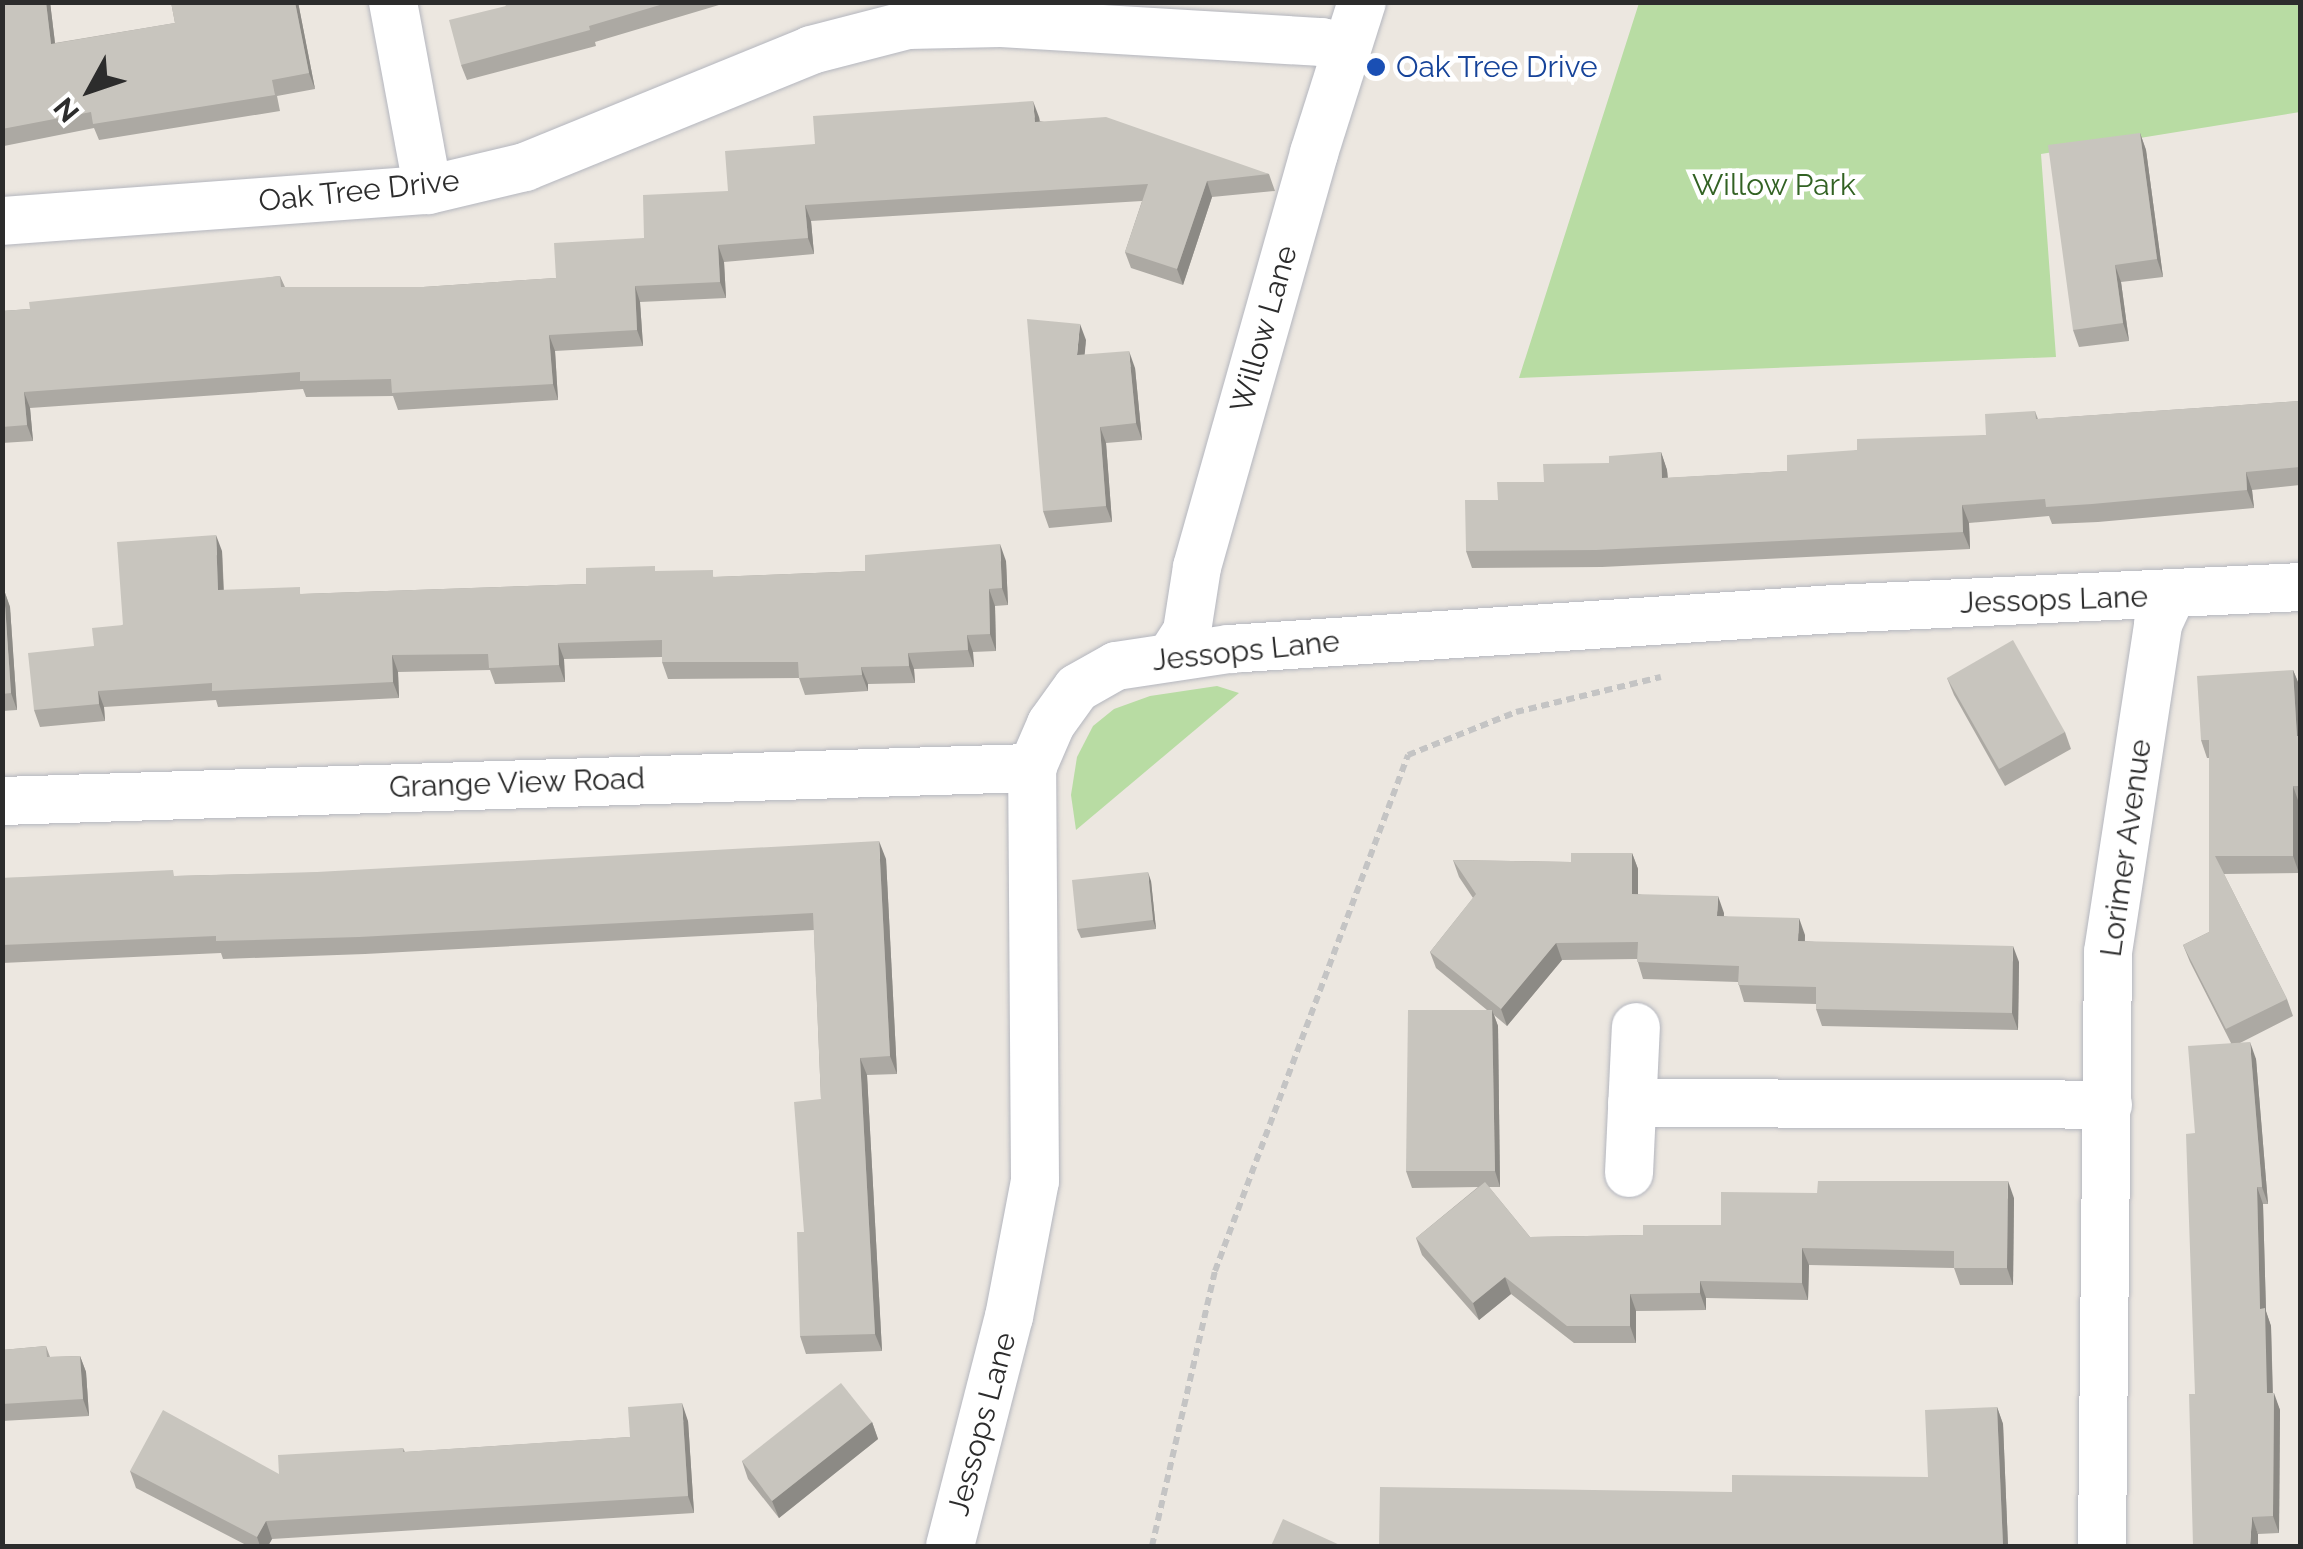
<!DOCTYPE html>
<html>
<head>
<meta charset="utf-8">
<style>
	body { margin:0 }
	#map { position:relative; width:2303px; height:1549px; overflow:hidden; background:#ece7e0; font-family:Raleway,sans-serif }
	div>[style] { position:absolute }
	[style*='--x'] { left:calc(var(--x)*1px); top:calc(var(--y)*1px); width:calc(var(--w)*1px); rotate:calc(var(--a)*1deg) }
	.green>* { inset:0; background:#b8dca3 }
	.path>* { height:6px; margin-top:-3px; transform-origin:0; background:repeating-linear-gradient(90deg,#c4c4c4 0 8px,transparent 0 13px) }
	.roads { filter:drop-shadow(0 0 2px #b4b6be) drop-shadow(0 0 2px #b4b6be) }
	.street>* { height:48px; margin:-24px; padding:0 24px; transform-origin:24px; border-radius:24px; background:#fff }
	.wall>* { inset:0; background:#aca9a3 }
	.shaded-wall>* { inset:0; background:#8c8a85 }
	.building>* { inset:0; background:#c8c5be }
	.dots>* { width:28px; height:28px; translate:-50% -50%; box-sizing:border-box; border:5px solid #fff; border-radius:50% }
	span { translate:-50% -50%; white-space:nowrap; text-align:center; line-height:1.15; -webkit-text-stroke:9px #fff; paint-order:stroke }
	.transit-label { font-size:30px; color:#164399 }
	.left { translate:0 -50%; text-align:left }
	.park-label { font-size:30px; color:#326223 }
	.street-label { font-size:30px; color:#2c2c2c }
	.frame { position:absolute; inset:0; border:5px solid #2c2c2c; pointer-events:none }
	.north { position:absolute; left:40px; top:40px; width:100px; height:100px; -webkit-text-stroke:8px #fff; paint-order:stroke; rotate:230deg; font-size:28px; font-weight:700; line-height:40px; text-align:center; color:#2c2c2c }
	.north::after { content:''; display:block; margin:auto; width:35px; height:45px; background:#2c2c2c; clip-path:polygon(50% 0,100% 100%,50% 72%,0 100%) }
</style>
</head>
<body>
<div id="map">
	<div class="green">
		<i style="clip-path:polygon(1639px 3px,2300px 3px,2300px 112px,2041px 154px,2056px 357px,1519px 378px)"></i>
		<i style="clip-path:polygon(1217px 686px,1239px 693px,1076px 830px,1071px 795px,1077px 757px,1093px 726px,1114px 709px,1150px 696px)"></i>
	</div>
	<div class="path">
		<i style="--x:1152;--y:1546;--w:282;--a:-77.1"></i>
		<i style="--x:1215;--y:1271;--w:551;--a:-69.49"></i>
		<i style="--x:1408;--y:755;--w:116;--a:-21.7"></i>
		<i style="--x:1516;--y:712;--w:149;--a:-13.6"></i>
	</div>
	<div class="roads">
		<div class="street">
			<i style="--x:393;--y:2;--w:191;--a:79.5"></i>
			<i style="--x:2;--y:221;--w:427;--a:-4.2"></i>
			<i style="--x:428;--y:190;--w:100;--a:-13.3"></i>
			<i style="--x:525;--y:167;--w:309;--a:-22.2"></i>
			<i style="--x:811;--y:50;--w:100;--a:-14.5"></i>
			<i style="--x:908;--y:25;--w:93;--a:-1.2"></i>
			<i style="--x:1001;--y:23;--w:322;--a:3.4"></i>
			<i style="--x:1322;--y:42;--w:26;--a:21"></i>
			<i style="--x:1171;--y:656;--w:30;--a:-57"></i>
			<i style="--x:1187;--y:631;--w:65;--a:-81.1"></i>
			<i style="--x:1197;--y:567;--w:430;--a:-74.2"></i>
			<i style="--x:1314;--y:153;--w:158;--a:-72.4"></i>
			<i style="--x:2;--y:801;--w:1031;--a:-1.84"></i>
			<i style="--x:1632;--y:1103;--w:476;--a:0.2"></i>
			<i style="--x:1629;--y:1173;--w:146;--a:-87.3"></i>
			<i style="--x:950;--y:1546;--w:236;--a:-75.6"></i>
			<i style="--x:1009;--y:1317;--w:138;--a:-79.2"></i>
			<i style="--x:1035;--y:1181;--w:413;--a:-90.4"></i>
			<i style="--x:1032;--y:768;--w:48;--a:-66.6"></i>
			<i style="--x:1051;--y:724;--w:44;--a:-54.2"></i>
			<i style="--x:1077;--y:688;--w:45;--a:-29.4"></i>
			<i style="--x:1116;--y:666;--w:114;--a:-8.6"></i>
			<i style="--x:1229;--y:649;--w:607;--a:-3.78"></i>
			<i style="--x:1835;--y:609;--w:466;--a:-2.7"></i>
			<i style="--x:2102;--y:1546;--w:594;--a:-89.42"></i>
			<i style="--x:2108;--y:952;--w:332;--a:-81.3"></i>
			<i style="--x:2158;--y:624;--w:31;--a:-65"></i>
		</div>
	</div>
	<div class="wall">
		<i style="clip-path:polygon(2px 2px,50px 2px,55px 43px,175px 23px,171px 2px,298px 2px,315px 89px,277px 96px,280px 111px,99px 140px,94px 128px,4px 146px)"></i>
		<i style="clip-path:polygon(505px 2px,729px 2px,595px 42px,596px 46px,467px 80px,461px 65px,506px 6px)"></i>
		<i style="clip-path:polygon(1039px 117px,1040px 121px,1269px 174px,1275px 191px,1212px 197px,1183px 285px,1131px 268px,1125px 252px,1142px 201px,811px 221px,814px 254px,724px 262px,726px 298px,640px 302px,643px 346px,555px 351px,558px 400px,398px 410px,393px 396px,306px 397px,303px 389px,30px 408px,33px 441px,2px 443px,2px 311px,30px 309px,280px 276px,285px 287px,423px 287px,556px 278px,644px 238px,815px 144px)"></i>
		<i style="clip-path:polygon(2140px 133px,2146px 150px,2163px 277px,2121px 282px,2129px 341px,2079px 347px,2073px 330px)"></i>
		<i style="clip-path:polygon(1086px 340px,1084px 355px,1135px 368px,1142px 440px,1106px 443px,1112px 522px,1049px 528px,1043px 511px)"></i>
		<i style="clip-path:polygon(2300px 401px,2300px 485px,2252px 490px,2254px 508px,2098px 522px,2052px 524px,2049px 516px,1969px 523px,1970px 549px,1602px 567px,1472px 568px,1466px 551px,1498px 500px,1544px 482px,1609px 463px,1661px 452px,1667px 470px,1668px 478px,1787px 471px,1857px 450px,1986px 435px,2035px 411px,2038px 419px)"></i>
		<i style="clip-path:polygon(222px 551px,224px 590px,302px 594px,586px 584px,657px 571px,715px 577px,865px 571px,1006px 561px,1008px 605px,995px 606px,996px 651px,973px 652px,974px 667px,914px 669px,915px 683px,868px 684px,868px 691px,805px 695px,799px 678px,668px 679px,662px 662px,662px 657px,564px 659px,565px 682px,495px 684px,490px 670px,398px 672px,399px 698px,218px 707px,216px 700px,104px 707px,105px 721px,40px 727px,34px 710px,94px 646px)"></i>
		<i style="clip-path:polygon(2px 590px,4px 590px,10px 607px,17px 710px,2px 711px)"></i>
		<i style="clip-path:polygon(2293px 670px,2300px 687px,2300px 704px,2299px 873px,2224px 874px,2287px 999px,2293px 1016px,2240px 1043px,2256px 1059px,2268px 1204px,2263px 1204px,2266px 1312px,2271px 1326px,2273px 1393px,2280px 1410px,2279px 1533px,2258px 1534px,2195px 1394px,2195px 1133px,2231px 1043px,2190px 962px,2183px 945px,2209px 932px,2209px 758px,2207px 758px,2201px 740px)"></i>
		<i style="clip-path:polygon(1947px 678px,2065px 732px,2071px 749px,2005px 786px,1954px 695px)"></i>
		<i style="clip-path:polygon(1632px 853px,1638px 869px,1638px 894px,1724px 913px,1724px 916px,1805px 935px,1805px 941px,2019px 962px,2018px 1030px,1822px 1026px,1816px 1009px,1816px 1004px,1744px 1002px,1738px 982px,1643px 979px,1637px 959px,1562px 960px,1507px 1026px,1494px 1015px,1498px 1026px,1500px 1187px,1489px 1187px,1530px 1237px,1643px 1235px,1721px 1225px,2014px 1198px,2013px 1285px,1960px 1285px,1954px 1268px,1809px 1265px,1808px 1300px,1706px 1298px,1706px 1310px,1636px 1311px,1636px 1343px,1574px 1343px,1511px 1294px,1479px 1320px,1422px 1255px,1416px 1238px,1478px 1187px,1412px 1188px,1406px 1171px,1487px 1010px,1436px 968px,1430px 952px,1473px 898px,1459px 877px,1453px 860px,1571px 862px)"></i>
		<i style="clip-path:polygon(886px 859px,897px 1074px,867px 1075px,882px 1351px,806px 1354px,800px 1336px,804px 1232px,821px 1099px,814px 930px,365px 954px,223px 959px,221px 953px,2px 963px,2px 878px,176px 876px)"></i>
		<i style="clip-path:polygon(1151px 881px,1156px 929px,1081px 938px,1077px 929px)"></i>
		<i style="clip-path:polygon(46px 1346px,50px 1357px,80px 1356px,86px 1372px,89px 1416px,2px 1421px,2px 1350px)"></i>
		<i style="clip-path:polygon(1997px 1407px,2003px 1424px,2008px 1546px,1379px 1546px,1732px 1492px,1928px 1477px)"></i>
		<i style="clip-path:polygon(688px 1421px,694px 1513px,272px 1539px,268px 1546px,248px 1546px,136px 1488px,130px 1471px,279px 1474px,403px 1448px,405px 1452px,630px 1437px)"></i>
		<i style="clip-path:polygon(872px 1422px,878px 1439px,779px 1518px,748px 1479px,742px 1461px)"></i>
	</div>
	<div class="shaded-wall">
		<i style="clip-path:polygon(46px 2px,50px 2px,57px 60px,51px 44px)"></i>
		<i style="clip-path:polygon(295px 2px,298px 2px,315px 89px,309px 73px)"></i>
		<i style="clip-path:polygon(1033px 101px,1039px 117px,1041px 138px,1035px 122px)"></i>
		<i style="clip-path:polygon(2140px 133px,2146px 150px,2163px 277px,2157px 259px)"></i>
		<i style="clip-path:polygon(1207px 181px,1212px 197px,1183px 285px,1177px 269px)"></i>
		<i style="clip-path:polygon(805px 205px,811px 221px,814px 254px,808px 238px)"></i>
		<i style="clip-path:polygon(718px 245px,724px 262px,726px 298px,720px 282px)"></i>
		<i style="clip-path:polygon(2115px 265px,2121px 282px,2129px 341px,2123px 323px)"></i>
		<i style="clip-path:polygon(635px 286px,640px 302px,643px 346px,637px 330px)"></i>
		<i style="clip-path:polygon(1080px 324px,1086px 340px,1083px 372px,1077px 355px)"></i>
		<i style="clip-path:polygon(549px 335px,555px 351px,558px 400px,553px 384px)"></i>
		<i style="clip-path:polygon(1129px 351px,1135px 368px,1142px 440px,1136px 423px)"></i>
		<i style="clip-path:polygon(24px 392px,30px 408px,33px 441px,27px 425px)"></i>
		<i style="clip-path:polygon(1100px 427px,1106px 443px,1112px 522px,1106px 506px)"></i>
		<i style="clip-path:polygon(1661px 452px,1667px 470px,1669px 496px,1662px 478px)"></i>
		<i style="clip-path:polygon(2246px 472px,2252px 490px,2254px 508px,2247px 490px)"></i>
		<i style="clip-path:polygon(1962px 505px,1969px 523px,1970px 549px,1963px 532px)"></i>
		<i style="clip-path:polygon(216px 535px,222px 551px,224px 607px,218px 590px)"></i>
		<i style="clip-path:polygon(1000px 544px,1006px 561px,1008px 605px,1002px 588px)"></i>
		<i style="clip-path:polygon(989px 589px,995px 606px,996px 651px,990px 634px)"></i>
		<i style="clip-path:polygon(4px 590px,10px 607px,17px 710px,11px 693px)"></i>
		<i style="clip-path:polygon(967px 635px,973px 652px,974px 667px,968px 650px)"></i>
		<i style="clip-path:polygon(558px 643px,564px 659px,565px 682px,559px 665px)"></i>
		<i style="clip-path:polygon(908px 653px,914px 669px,915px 683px,909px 666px)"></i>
		<i style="clip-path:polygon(392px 655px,398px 672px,399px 698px,393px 682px)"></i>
		<i style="clip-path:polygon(861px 667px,868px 684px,868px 691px,862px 675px)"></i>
		<i style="clip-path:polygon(2293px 670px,2300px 687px,2300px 746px,2297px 736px)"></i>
		<i style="clip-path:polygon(98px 691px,104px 707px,105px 721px,99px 704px)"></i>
		<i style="clip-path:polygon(2293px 786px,2299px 803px,2299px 873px,2293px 856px)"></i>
		<i style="clip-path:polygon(879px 841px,886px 859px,897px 1074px,890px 1056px)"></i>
		<i style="clip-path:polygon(1632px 853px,1638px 869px,1638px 911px,1632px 894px)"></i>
		<i style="clip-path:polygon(1148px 872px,1151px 881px,1156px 929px,1153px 920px)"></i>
		<i style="clip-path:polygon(1718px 896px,1724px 913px,1723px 933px,1717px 916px)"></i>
		<i style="clip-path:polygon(1799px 918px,1805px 935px,1804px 958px,1798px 941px)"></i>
		<i style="clip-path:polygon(1556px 943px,1562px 960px,1507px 1026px,1501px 1009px)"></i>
		<i style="clip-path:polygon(2013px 946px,2019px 962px,2018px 1030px,2012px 1013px)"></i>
		<i style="clip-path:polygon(1492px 1010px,1498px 1026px,1500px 1187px,1495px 1171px)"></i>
		<i style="clip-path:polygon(2250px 1042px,2256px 1059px,2268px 1204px,2262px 1187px)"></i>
		<i style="clip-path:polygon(860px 1058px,867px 1075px,882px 1351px,875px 1334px)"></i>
		<i style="clip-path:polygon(2008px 1181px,2014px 1198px,2013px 1285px,2007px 1268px)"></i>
		<i style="clip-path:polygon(2257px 1187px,2263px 1204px,2266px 1311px,2271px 1326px,2273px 1410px,2267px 1393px,2260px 1309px)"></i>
		<i style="clip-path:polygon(1802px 1248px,1809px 1265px,1808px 1300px,1802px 1283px)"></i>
		<i style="clip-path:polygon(1505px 1277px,1511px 1294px,1479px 1320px,1473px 1303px)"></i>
		<i style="clip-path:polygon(1700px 1281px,1706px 1298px,1706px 1310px,1700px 1293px)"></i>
		<i style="clip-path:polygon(1630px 1294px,1636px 1311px,1636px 1343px,1630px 1326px)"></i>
		<i style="clip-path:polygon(80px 1356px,86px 1372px,89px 1416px,83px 1399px)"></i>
		<i style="clip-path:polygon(2274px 1393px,2280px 1410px,2279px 1533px,2273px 1516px)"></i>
		<i style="clip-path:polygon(682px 1403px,688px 1421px,694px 1513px,688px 1496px)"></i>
		<i style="clip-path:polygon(1997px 1407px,2003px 1424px,2008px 1546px,2003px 1545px)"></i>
		<i style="clip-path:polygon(872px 1422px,878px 1439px,779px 1518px,772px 1501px)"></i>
		<i style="clip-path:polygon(2252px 1517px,2258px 1534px,2258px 1546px,2250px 1546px)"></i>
		<i style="clip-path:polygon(266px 1521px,272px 1539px,268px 1546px,260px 1546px,257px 1537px)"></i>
	</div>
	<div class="building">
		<i style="clip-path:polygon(2px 2px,46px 2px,51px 44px,175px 23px,171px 2px,295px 2px,309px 73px,272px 80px,275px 95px,93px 124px,91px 112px,2px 129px)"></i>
		<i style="clip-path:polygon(505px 2px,670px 2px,589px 26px,590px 30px,461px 65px,449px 20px,506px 6px)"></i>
		<i style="clip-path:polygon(1033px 101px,1035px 122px,1106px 117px,1269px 174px,1207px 181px,1177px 269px,1125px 252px,1148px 184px,805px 205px,808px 238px,718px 245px,720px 282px,635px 286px,637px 330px,549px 335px,553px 384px,392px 393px,391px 379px,300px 381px,300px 372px,24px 392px,27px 425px,2px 427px,2px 311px,30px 309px,29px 302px,280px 276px,281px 287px,423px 287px,556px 278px,554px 243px,644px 238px,643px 195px,728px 191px,725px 151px,815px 144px,813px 116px)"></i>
		<i style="clip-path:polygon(2140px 133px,2157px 259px,2115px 265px,2123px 323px,2073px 330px,2048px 145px)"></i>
		<i style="clip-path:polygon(1027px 319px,1080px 324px,1077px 355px,1129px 351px,1136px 423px,1100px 427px,1106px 506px,1043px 511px)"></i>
		<i style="clip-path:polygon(2300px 401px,2300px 467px,2246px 472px,2247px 490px,2092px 504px,2046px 507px,2045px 499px,1962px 505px,1963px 532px,1596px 550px,1466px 551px,1465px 500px,1498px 500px,1497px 482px,1544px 482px,1543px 464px,1609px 463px,1609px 456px,1661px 452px,1662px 478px,1787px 471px,1787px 455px,1857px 450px,1857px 439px,1986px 435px,1985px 414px,2035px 411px,2036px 419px)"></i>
		<i style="clip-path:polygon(216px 535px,218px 590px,300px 587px,300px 594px,586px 584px,586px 568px,655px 566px,655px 571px,713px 570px,713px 577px,865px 571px,865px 555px,1000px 544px,1002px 588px,989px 589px,990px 634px,967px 635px,968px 650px,908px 653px,909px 666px,861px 667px,862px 675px,799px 678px,798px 662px,662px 662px,662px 640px,558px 643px,559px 665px,489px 668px,488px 654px,392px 655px,393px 682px,212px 691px,212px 683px,98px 691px,99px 704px,34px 710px,28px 653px,94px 646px,92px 628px,123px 625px,117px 542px)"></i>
		<i style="clip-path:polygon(2px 590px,4px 590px,11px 693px,2px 694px)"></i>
		<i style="clip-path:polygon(2013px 640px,2065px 732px,1999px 769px,1947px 678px)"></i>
		<i style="clip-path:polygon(2293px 670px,2297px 736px,2300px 736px,2300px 786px,2293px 786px,2293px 856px,2215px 856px,2287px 999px,2226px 1029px,2183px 945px,2209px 932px,2209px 740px,2201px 740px,2197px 676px)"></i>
		<i style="clip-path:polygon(879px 841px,890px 1056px,860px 1058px,875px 1334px,800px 1336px,797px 1232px,804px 1232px,794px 1102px,821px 1099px,813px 913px,359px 937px,216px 941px,216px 936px,2px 945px,2px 878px,173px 870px,174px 876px,317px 872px)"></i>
		<i style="clip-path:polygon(1571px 853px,1632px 853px,1632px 894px,1718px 896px,1717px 916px,1799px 918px,1798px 941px,2013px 946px,2012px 1013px,1816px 1009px,1816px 987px,1738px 985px,1739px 966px,1637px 962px,1638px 942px,1556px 943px,1501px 1009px,1430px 952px,1476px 894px,1453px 860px,1571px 862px)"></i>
		<i style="clip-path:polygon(1148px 872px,1153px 920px,1077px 929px,1072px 880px)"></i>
		<i style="clip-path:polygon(1408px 1010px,1492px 1010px,1495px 1171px,1406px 1171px)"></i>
		<i style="clip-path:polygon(2250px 1042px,2262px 1187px,2257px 1187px,2260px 1309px,2265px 1308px,2267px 1393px,2274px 1393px,2273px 1516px,2252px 1517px,2250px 1546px,2193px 1546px,2189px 1394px,2195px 1394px,2186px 1134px,2195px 1133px,2188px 1046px)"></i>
		<i style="clip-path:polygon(1818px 1181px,2008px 1181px,2007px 1268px,1954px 1268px,1954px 1251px,1802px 1248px,1802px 1283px,1700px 1281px,1700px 1293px,1630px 1294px,1630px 1326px,1567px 1326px,1505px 1277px,1473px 1303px,1416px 1238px,1485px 1182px,1530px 1237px,1643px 1235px,1643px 1225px,1721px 1225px,1721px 1192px,1817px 1193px)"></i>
		<i style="clip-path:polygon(46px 1346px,47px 1357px,80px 1356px,83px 1399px,2px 1404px,2px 1350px)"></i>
		<i style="clip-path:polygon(841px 1383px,872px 1422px,772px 1501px,742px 1461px)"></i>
		<i style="clip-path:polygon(682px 1403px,688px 1496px,266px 1521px,257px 1537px,130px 1471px,163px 1410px,279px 1474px,278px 1455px,403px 1448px,403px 1452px,630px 1437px,628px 1407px)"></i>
		<i style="clip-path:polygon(1997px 1407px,2003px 1545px,1718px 1544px,1718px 1546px,1379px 1546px,1380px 1487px,1732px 1492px,1732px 1475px,1928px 1477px,1925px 1410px)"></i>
		<i style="clip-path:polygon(1283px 1519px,1342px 1546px,1271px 1546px)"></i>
	</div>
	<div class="dots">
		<i style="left:1376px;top:67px;background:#1a4fb4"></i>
	</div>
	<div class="transit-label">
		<span class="left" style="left:1396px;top:67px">Oak Tree Drive</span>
	</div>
	<div class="park-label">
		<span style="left:1774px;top:185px">Willow Park</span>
	</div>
	<div class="street-label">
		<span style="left:359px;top:191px;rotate:-6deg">Oak Tree Drive</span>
		<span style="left:1264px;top:329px;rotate:-74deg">Willow Lane</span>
		<span style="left:2054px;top:600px;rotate:-2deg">Jessops Lane</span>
		<span style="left:1246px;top:651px;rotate:-6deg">Jessops Lane</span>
		<span style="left:517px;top:783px;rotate:-2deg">Grange View Road</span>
		<span style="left:2126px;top:848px;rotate:-82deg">Lorimer Avenue</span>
		<span style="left:982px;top:1424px;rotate:-75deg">Jessops Lane</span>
	</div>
	<div class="frame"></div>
	<div class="north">N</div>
</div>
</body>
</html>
